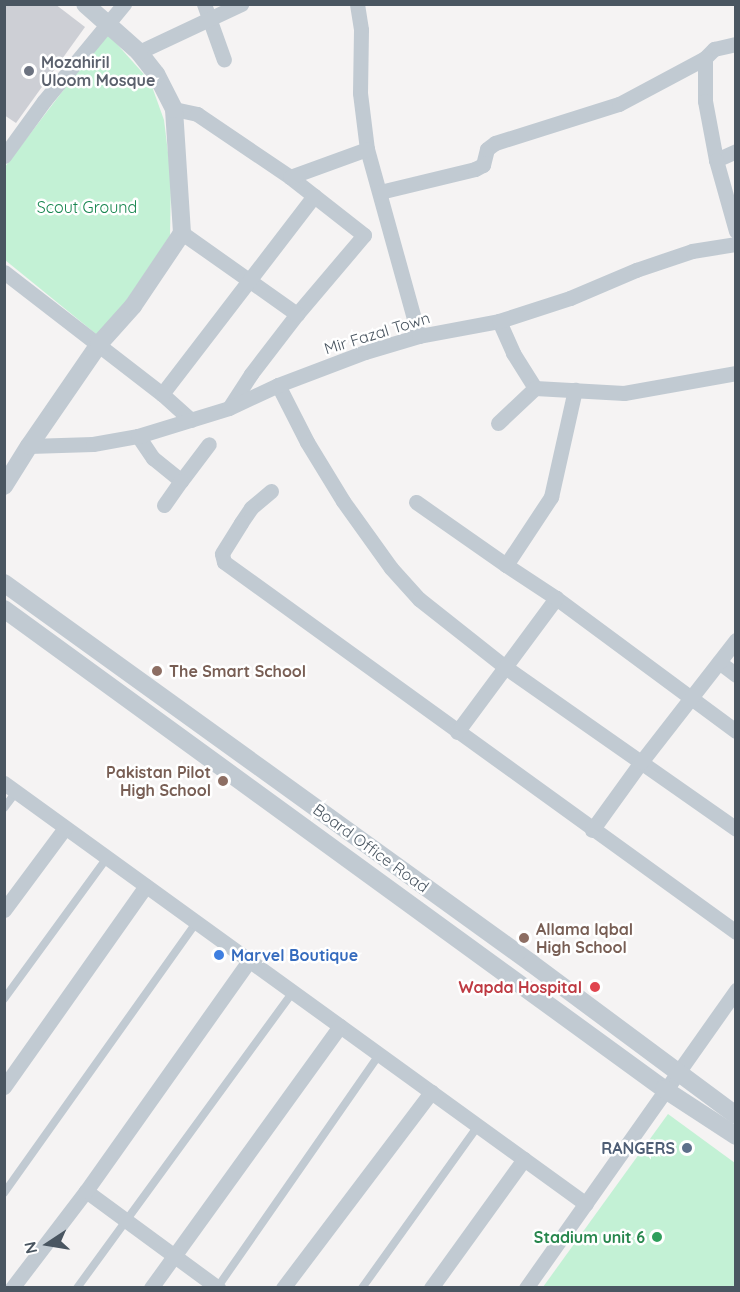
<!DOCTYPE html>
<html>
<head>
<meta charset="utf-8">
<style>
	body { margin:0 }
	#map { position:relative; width:740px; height:1292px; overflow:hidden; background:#f5f3f3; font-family:Quicksand,sans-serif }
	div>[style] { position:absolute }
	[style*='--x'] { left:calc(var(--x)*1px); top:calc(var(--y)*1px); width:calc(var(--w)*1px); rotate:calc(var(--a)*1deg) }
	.green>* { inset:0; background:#c3f1d5 }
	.building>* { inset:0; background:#cdcfd5 }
	.service>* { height:8px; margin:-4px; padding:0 4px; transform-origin:4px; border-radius:4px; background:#c1cad2 }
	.minor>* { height:15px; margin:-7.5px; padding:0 7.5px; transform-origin:7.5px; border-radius:7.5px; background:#c1cad2 }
	.tertiary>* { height:18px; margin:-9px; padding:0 9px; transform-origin:9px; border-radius:9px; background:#c1cad2 }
	.dots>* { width:16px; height:16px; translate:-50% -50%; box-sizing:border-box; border:3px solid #fff; border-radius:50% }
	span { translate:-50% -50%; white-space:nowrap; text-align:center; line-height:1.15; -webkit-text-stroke:5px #fff; paint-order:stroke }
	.worship-label { font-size:16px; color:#5b616d; font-weight:700 }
	.left { translate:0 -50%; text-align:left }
	.park-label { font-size:16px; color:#17864f }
	.street-label { font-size:16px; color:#4a5661 }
	.education-label { font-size:16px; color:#785e54; font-weight:700 }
	.right { translate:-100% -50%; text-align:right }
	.shop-label { font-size:16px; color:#366cbe; font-weight:700 }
	.health-label { font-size:16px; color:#be3a42; font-weight:700 }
	.service-label { font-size:16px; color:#4e5e75; font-weight:700 }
	.leisure-label { font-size:16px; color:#27864d; font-weight:700 }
	.frame { position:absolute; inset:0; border:6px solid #4a5661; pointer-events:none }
	.north { position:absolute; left:18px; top:1214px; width:60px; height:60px; -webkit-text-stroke:4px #fff; paint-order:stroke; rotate:258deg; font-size:16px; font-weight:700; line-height:24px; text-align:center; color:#4a5661 }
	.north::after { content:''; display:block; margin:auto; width:21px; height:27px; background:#4a5661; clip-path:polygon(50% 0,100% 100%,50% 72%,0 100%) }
</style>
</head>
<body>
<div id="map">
	<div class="green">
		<i style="clip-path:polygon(107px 33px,150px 81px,164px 120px,171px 177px,170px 236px,101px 338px,5px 260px,4px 168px)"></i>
		<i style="clip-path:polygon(668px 1114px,735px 1163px,735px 1287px,543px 1287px)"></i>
	</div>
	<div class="building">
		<i style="clip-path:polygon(4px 4px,55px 4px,85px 27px,16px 123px,4px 115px)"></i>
	</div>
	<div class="service">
		<i style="--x:4;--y:808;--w:20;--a:-53"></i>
		<i style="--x:4;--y:999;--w:175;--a:-53.9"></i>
		<i style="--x:4;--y:1193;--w:331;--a:-54.6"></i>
		<i style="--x:77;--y:1288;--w:366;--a:-53.9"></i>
		<i style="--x:217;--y:1288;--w:284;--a:-55.2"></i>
		<i style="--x:362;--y:1288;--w:199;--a:-54.4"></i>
	</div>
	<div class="minor">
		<i style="--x:204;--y:4;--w:59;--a:70.3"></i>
		<i style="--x:357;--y:4;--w:26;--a:81"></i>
		<i style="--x:361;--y:30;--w:63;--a:90.9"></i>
		<i style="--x:360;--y:93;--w:56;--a:82.9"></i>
		<i style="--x:367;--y:149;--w:194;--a:74.5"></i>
		<i style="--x:139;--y:52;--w:113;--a:-25.2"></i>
		<i style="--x:705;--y:58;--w:13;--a:-45"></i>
		<i style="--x:714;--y:49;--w:23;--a:-13"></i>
		<i style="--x:174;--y:109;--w:24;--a:12"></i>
		<i style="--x:197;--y:114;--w:112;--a:34.1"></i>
		<i style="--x:290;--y:177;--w:94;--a:38.1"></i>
		<i style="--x:364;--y:235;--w:104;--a:130.3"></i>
		<i style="--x:297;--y:314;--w:76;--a:127.5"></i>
		<i style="--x:251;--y:374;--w:40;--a:122.9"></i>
		<i style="--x:4;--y:156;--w:68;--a:-54"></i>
		<i style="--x:44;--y:101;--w:126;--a:-50.5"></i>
		<i style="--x:716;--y:160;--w:22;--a:-24"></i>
		<i style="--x:290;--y:177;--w:82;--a:-20"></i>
		<i style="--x:380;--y:192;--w:98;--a:-13.6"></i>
		<i style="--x:475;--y:169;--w:9;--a:-27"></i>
		<i style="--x:483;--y:165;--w:16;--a:-76"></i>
		<i style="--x:487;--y:149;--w:10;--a:-37"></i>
		<i style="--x:495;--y:143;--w:130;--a:-17.5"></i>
		<i style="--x:619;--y:104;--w:98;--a:-28.1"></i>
		<i style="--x:705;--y:58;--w:43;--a:90"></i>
		<i style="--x:705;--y:101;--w:60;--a:79.4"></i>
		<i style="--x:716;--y:160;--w:74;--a:74.3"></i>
		<i style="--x:182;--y:233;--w:141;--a:35.2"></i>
		<i style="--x:4;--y:272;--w:200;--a:37.7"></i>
		<i style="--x:162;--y:394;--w:39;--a:42"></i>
		<i style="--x:499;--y:321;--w:35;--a:66"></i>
		<i style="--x:513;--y:353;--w:41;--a:57.8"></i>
		<i style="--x:535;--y:388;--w:89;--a:3.2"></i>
		<i style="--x:624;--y:393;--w:114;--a:-10.1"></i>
		<i style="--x:278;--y:385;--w:64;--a:63"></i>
		<i style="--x:307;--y:442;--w:69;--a:58.6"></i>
		<i style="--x:343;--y:501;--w:82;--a:54.4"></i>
		<i style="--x:391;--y:568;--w:42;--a:47.9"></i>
		<i style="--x:419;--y:599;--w:110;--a:38.3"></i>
		<i style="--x:505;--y:667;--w:282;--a:35"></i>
		<i style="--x:162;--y:394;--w:250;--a:-52.5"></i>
		<i style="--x:498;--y:423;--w:51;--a:-43.4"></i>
		<i style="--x:138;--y:436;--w:27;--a:56"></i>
		<i style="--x:153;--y:458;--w:36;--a:39"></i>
		<i style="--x:181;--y:481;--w:46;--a:-52.9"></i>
		<i style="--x:29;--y:446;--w:64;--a:-1.8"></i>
		<i style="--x:93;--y:444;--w:46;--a:-10.1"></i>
		<i style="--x:138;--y:436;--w:95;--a:-17.1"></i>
		<i style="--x:229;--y:408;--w:54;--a:-25.1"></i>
		<i style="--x:278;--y:385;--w:93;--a:-20.8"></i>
		<i style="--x:365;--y:352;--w:56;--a:-16.5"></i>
		<i style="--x:419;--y:336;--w:81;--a:-10.6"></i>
		<i style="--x:499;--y:321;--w:75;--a:-17.9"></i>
		<i style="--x:570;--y:298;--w:72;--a:-23"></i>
		<i style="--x:636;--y:270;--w:59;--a:-18.7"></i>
		<i style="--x:692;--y:251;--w:45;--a:-9"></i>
		<i style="--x:271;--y:491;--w:26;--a:140"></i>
		<i style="--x:251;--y:508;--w:18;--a:124"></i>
		<i style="--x:241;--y:523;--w:36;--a:122"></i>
		<i style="--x:222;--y:554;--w:8;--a:76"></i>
		<i style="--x:224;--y:562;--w:632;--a:35.85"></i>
		<i style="--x:416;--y:502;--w:110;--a:35"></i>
		<i style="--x:164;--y:505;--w:29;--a:-55"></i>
		<i style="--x:556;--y:598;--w:224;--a:36.5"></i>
		<i style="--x:719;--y:662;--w:21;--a:37"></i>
		<i style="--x:457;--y:732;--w:167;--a:-53.5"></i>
		<i style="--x:556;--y:598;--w:60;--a:-146.6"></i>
		<i style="--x:506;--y:565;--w:82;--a:-56.5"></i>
		<i style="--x:551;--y:497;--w:110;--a:-77.4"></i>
		<i style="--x:4;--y:783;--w:718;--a:35.88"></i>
		<i style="--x:592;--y:830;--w:84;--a:-54.2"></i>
		<i style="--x:641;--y:762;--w:155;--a:-52.1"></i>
		<i style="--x:4;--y:910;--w:102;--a:-53.4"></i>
		<i style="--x:4;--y:1087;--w:246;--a:-54.8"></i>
		<i style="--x:86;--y:1191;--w:164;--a:36.3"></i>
		<i style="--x:12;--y:1288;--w:122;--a:-52.7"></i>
		<i style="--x:86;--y:1191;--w:282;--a:-54.7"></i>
		<i style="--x:151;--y:1288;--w:323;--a:-54.2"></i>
		<i style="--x:283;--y:1288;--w:246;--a:-52.9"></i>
		<i style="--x:431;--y:1288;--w:159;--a:-54.2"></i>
		<i style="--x:526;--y:1288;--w:365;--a:-54.8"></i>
	</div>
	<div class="tertiary">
		<i style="--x:4;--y:486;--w:47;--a:-58"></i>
		<i style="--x:29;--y:446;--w:124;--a:-55.5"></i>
		<i style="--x:99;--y:344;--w:51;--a:-48.2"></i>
		<i style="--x:133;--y:306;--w:88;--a:-56.1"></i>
		<i style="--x:182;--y:233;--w:124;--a:-93.7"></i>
		<i style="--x:174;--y:109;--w:39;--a:-117"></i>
		<i style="--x:156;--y:74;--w:28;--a:-128"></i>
		<i style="--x:139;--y:52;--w:72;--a:-138.4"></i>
		<i style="--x:4;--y:583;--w:650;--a:35.79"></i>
		<i style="--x:531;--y:963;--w:255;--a:36.6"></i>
		<i style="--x:4;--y:609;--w:816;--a:36.03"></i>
		<i style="--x:664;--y:1089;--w:86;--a:33.1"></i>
	</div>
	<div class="dots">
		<i style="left:29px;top:71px;background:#6b7280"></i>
		<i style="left:157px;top:671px;background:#8d6e63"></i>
		<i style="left:223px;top:781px;background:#8d6e63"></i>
		<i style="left:524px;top:938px;background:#8d6e63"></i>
		<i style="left:219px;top:955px;background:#3f7fe0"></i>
		<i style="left:595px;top:987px;background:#e0444e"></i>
		<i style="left:687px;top:1148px;background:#5c6f8a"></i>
		<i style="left:657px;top:1237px;background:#2e9e5b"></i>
	</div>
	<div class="worship-label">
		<span class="left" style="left:41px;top:71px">Mozahiril<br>Uloom Mosque</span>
	</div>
	<div class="park-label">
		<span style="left:87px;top:207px">Scout Ground</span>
	</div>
	<div class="street-label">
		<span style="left:377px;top:333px;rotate:-17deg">Mir Fazal Town</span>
		<span style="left:371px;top:848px;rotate:36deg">Board Office Road</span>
	</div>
	<div class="education-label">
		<span class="left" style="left:169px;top:671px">The Smart School</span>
		<span class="right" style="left:211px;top:781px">Pakistan Pilot<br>High School</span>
		<span class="left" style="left:536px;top:938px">Allama Iqbal<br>High School</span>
	</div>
	<div class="shop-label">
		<span class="left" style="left:231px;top:955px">Marvel Boutique</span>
	</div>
	<div class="health-label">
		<span class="right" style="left:582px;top:987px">Wapda Hospital</span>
	</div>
	<div class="service-label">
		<span class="right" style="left:675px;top:1148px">RANGERS</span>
	</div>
	<div class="leisure-label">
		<span class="right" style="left:645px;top:1237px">Stadium unit 6</span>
	</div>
	<div class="frame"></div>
	<div class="north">N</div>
</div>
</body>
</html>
